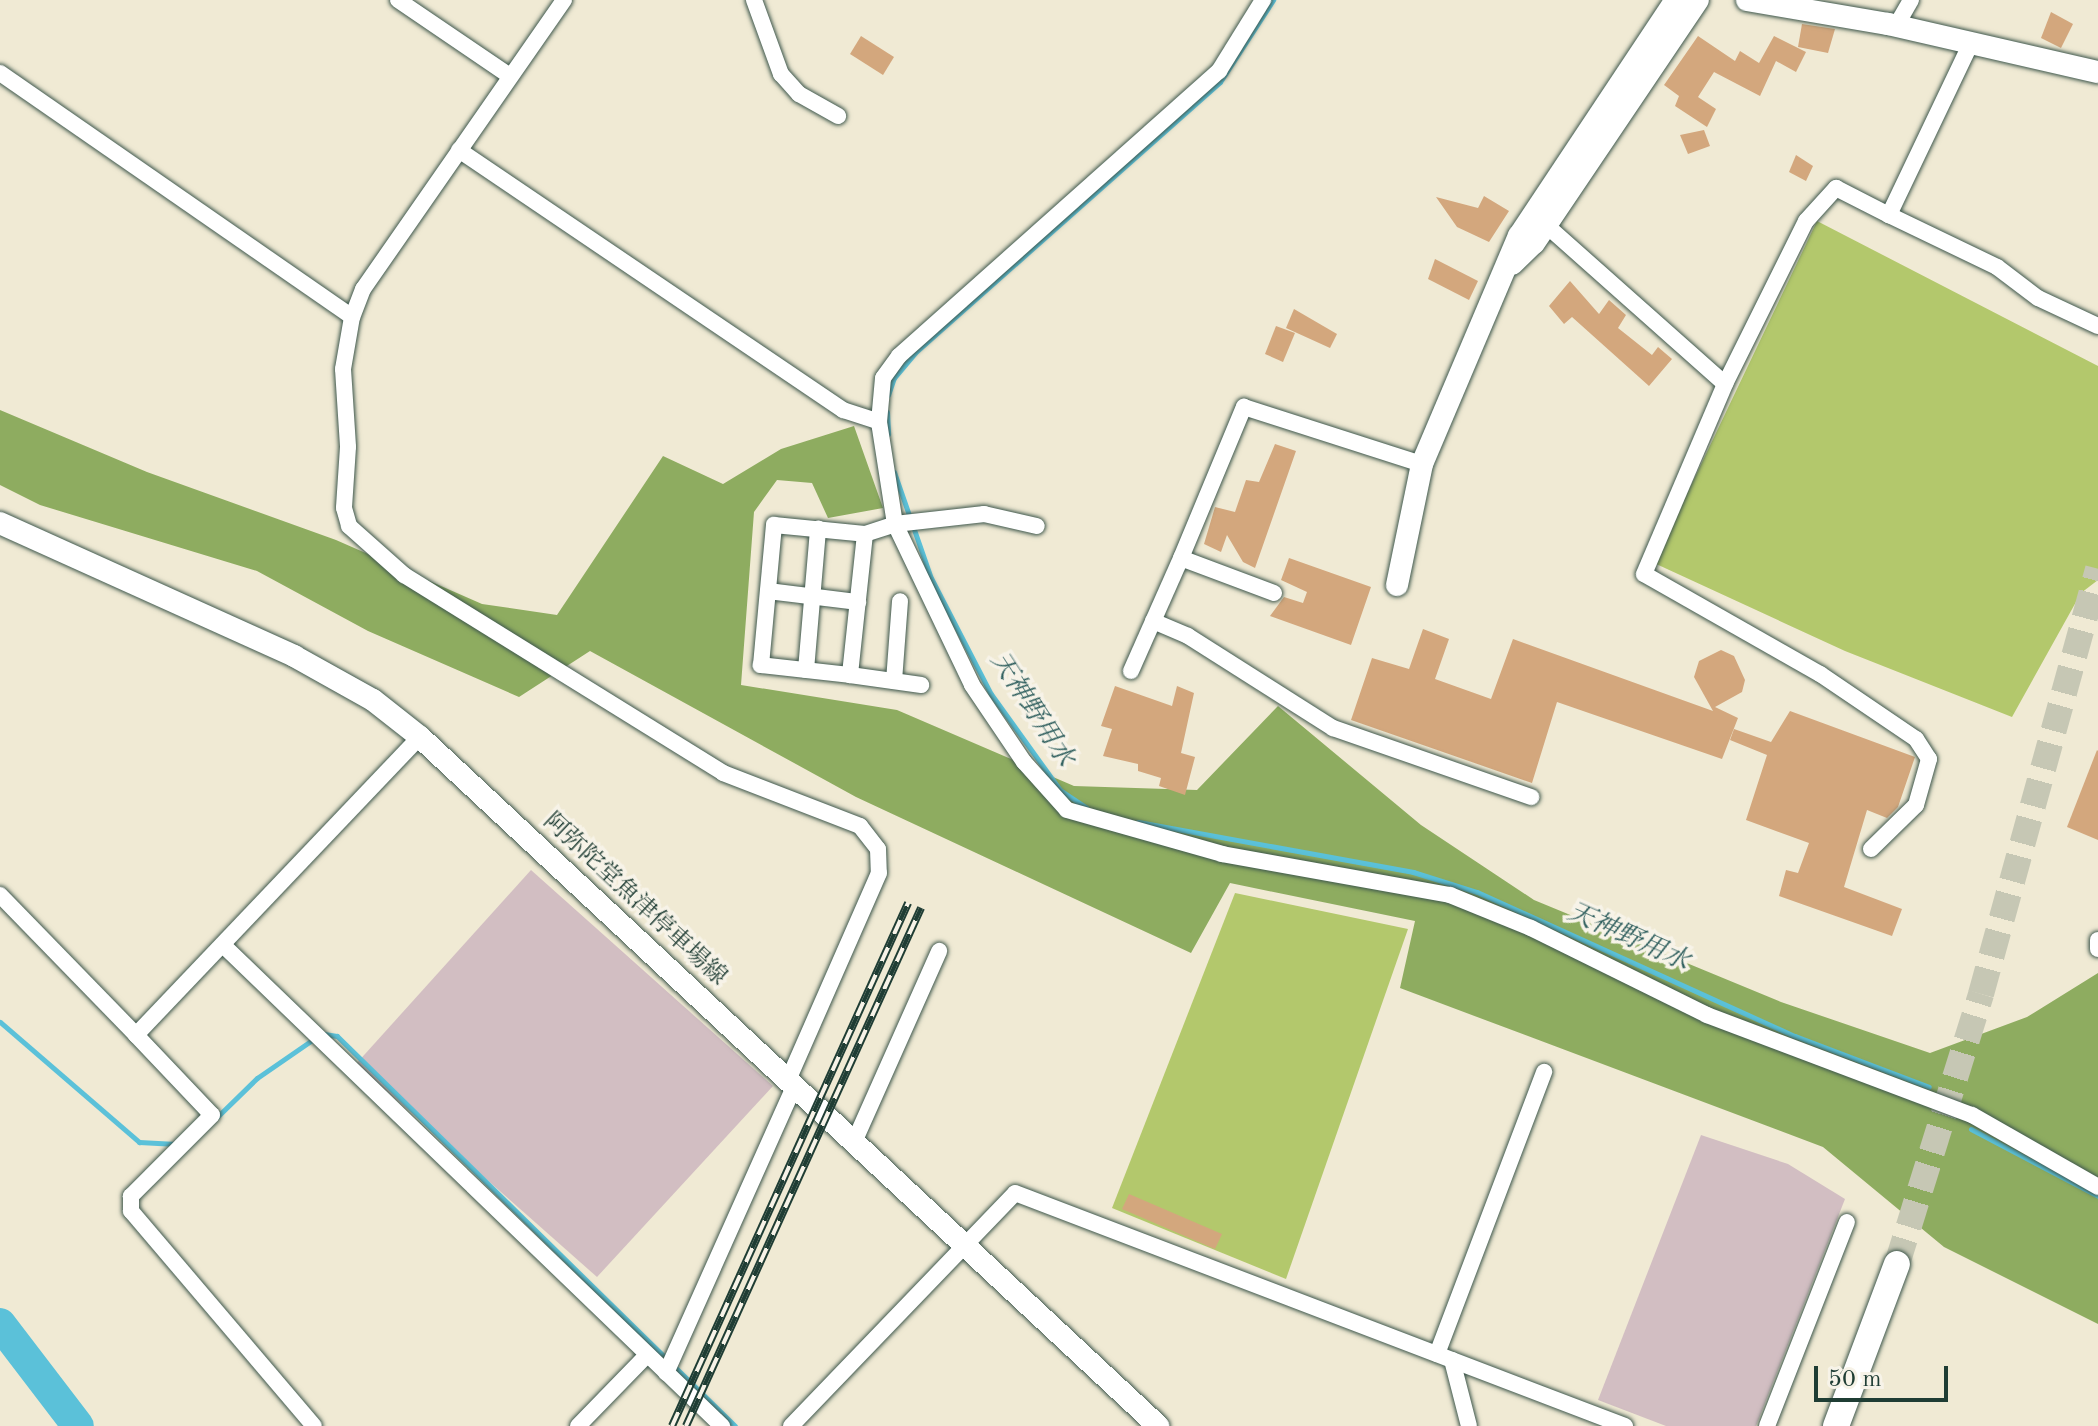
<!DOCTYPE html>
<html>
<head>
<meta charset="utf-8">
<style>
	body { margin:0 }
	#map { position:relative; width:2098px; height:1426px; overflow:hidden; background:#f0ead4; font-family:"Old Standard TT","Noto Serif JP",serif }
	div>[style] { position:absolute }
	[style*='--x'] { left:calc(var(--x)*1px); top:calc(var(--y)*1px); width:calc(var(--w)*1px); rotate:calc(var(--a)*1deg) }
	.industrial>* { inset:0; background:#d2bec2 }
	.green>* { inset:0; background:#b3c86c }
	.forest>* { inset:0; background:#8eac60 }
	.stream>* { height:5px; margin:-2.5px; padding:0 2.5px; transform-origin:2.5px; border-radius:2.5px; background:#5bc1d9 }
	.river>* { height:32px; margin:-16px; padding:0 16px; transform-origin:16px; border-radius:16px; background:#5bc1d9 }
	.building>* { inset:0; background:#d3a77d }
	.primary-tunnel>* { height:26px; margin-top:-13px; transform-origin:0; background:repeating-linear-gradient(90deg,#c6c7b4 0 26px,transparent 0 39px) }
	.roads { filter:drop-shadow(0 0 2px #3e574c) drop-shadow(0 0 2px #3e574c) }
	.street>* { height:16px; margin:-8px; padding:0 8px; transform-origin:8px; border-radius:8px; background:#fff }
	.secondary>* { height:22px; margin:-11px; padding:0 11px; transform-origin:11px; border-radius:11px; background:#fff }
	.primary>* { height:26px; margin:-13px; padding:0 13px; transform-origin:13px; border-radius:13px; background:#fff }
	.rail>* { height:8px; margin-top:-4px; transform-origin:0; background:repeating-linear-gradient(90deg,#f7f3e8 0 15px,#1f3d34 0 30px); box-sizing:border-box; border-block:2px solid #1f3d34 }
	span { translate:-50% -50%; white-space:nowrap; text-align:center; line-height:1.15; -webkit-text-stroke:7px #f7f3e8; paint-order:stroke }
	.street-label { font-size:24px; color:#1f3d34 }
	.water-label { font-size:26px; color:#2e5e5d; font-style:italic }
	.scale { position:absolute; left:1814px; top:1366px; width:134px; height:36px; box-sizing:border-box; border:4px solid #1f3d34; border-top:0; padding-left:10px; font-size:24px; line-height:28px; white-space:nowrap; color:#1f3d34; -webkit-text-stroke:6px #f7f3e8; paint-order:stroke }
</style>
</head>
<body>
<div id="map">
	<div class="industrial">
		<i style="clip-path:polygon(531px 870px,773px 1086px,597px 1277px,356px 1064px)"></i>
		<i style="clip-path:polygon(1701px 1135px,1788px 1164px,1845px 1199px,1756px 1426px,1666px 1426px,1598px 1400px)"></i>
	</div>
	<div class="green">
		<i style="clip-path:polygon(1817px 221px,2098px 366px,2098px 580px,2081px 593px,2012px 717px,1845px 651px,1654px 563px)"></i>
		<i style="clip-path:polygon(1235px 893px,1408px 929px,1286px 1279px,1112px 1208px)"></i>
	</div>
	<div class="forest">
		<i style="clip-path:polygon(0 410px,147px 472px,336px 540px,482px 604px,557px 615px,663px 456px,723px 484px,781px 449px,854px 426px,883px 508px,828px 518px,812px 483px,777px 480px,754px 512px,741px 685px,897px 710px,1074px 786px,1197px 790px,1278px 706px,1421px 825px,1534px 900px,1781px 1002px,1930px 1053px,2027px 1017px,2098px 973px,2098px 1324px,1944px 1247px,1823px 1147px,1400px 988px,1415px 921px,1230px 883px,1191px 953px,856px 797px,590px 651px,519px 697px,368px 631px,257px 571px,40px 505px,0 485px)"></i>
	</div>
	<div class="stream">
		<i style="--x:888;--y:395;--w:18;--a:-71"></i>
		<i style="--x:894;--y:378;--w:35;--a:-50"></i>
		<i style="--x:917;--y:351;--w:405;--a:-41.6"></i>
		<i style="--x:1220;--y:82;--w:98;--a:-57.1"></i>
		<i style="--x:887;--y:412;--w:22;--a:87"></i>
		<i style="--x:894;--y:472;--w:112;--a:70.8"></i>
		<i style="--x:931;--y:578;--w:131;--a:62.7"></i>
		<i style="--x:991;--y:694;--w:118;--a:54.3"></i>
		<i style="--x:1060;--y:790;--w:32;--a:34"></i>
		<i style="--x:1138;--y:822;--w:280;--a:10.3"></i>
		<i style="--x:1413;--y:872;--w:67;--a:17.4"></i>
		<i style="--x:1477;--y:892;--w:349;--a:24.4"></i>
		<i style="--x:1795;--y:1036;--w:143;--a:20.8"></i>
		<i style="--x:0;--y:1022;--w:184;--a:40.8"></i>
		<i style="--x:139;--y:1142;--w:37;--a:3"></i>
		<i style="--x:324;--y:1034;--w:13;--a:9"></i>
		<i style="--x:337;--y:1036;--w:557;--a:44.42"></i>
		<i style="--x:217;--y:1117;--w:56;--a:-44.3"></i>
		<i style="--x:257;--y:1078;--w:70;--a:-34.6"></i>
		<i style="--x:1971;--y:1129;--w:144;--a:27.8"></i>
	</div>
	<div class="river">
		<i style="--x:0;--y:1324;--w:128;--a:52.6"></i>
	</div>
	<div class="building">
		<i style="clip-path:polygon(2051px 12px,2073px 24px,2061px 48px,2041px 38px)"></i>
		<i style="clip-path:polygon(1802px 24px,1835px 29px,1828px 53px,1798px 47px)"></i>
		<i style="clip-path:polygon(861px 36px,894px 57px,883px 75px,850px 54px)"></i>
		<i style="clip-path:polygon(1698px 36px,1735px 61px,1740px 51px,1759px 63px,1774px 36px,1806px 52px,1796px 72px,1776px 61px,1760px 96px,1714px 72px,1698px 97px,1716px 109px,1707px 127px,1675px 106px,1679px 96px,1664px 85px)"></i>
		<i style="clip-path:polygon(1704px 130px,1710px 146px,1688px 154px,1680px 135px)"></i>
		<i style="clip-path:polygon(1796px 155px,1813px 166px,1806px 181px,1789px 172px)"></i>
		<i style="clip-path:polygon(1484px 196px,1509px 211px,1489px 242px,1457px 227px,1436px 197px,1478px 208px)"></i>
		<i style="clip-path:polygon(1435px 259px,1478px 281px,1469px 300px,1428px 279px)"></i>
		<i style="clip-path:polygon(1570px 281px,1599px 314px,1609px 300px,1626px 315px,1618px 328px,1652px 355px,1658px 347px,1672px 359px,1649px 386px,1572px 317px,1564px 324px,1549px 306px)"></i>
		<i style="clip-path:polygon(1294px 309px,1337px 334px,1330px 348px,1286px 328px)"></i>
		<i style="clip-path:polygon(1276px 326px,1295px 333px,1283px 362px,1265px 354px)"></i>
		<i style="clip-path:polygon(1275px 444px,1296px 451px,1255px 568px,1243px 562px,1227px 535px,1221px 552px,1204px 544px,1215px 507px,1235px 512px,1246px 480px,1259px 482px)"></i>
		<i style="clip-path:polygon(1289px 558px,1371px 587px,1351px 645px,1270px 616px,1284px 597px,1303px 603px,1307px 592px,1281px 580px)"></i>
		<i style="clip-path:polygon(1423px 629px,1449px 639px,1435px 679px,1491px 699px,1513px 639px,1713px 711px,1694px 677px,1699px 661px,1721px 650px,1734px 656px,1745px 680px,1742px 692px,1715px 707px,1738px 718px,1722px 759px,1557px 702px,1532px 783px,1351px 720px,1372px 658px,1409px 669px)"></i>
		<i style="clip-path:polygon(1115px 686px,1172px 706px,1177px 686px,1194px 693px,1181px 753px,1195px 757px,1185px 795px,1159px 786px,1161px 778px,1138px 771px,1138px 764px,1103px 756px,1112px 729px,1101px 726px)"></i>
		<i style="clip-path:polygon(1790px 711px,1915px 757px,1898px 807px,1887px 818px,1867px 810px,1844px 887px,1902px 909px,1892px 936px,1779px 896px,1786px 870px,1798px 873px,1809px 843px,1746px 820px,1767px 755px,1730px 740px,1734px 729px,1771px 742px)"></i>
		<i style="clip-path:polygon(2097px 750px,2098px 751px,2098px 840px,2067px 827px)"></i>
		<i style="clip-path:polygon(1129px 1194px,1222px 1234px,1215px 1249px,1122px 1209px)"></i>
	</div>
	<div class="primary-tunnel">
		<i style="--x:1897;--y:1264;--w:283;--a:-72.7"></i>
		<i style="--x:1981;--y:994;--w:441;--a:-74.6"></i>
	</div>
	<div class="roads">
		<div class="street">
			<i style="--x:398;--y:0;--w:135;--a:34.2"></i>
			<i style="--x:564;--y:0;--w:352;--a:124.8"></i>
			<i style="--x:363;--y:289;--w:30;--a:111"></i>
			<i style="--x:352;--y:317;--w:53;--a:99.8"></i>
			<i style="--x:343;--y:369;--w:78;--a:86.3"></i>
			<i style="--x:348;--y:447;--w:61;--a:93.8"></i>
			<i style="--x:344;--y:508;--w:19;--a:74"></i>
			<i style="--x:349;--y:526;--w:74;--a:41.7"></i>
			<i style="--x:404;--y:575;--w:375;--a:31.8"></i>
			<i style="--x:723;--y:773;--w:147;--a:21.1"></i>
			<i style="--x:860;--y:826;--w:29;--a:52"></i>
			<i style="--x:878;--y:849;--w:24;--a:88"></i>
			<i style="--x:879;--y:873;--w:224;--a:113.7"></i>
			<i style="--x:754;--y:0;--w:79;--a:70"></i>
			<i style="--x:781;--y:74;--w:27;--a:48"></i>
			<i style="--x:799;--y:94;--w:45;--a:29.4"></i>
			<i style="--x:1896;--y:26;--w:30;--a:-60"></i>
			<i style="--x:1971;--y:43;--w:191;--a:115.5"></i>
			<i style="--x:1889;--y:215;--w:120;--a:25.7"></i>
			<i style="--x:1997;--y:267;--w:51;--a:37.1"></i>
			<i style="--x:2038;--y:298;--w:66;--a:25"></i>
			<i style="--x:0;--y:73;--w:428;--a:34.7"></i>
			<i style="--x:459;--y:150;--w:464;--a:34.1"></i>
			<i style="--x:843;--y:410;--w:38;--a:18"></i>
			<i style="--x:879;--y:422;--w:44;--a:-84.8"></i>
			<i style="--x:883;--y:378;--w:27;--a:-54"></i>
			<i style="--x:899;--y:356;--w:429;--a:-41.7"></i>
			<i style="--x:1219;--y:71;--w:84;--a:-58.2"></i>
			<i style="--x:1546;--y:225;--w:239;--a:41.6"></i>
			<i style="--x:879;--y:422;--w:103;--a:81.1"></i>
			<i style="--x:895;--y:524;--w:90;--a:-6.4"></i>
			<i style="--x:984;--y:514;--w:54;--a:12.8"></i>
			<i style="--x:865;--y:534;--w:142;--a:96.1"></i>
			<i style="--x:850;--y:675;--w:90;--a:-173.6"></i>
			<i style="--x:761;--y:665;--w:141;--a:-84.7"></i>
			<i style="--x:774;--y:525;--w:91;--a:5.6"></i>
			<i style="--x:865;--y:534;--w:32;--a:-18"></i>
			<i style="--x:895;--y:524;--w:178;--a:64.4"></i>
			<i style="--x:972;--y:685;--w:93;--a:56"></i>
			<i style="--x:1024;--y:762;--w:64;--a:48.1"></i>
			<i style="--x:1067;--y:810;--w:161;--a:15.8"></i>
			<i style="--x:1222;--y:854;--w:232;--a:10.2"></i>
			<i style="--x:1450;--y:895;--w:87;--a:22.2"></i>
			<i style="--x:1531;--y:928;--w:196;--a:26.3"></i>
			<i style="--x:1707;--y:1015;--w:283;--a:20.7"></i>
			<i style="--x:1972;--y:1115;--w:145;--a:29.7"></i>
			<i style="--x:768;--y:591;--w:91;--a:7"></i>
			<i style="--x:1274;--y:593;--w:99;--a:-159.4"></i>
			<i style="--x:1181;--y:558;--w:164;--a:-67.4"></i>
			<i style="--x:1244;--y:407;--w:187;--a:17.8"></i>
			<i style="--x:1153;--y:621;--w:38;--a:23"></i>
			<i style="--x:1188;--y:636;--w:172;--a:32.4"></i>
			<i style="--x:1333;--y:728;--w:210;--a:19.2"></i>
			<i style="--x:806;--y:670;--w:142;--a:-85.1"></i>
			<i style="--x:1131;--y:671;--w:124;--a:-66.1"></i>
			<i style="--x:850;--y:675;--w:72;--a:8"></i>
			<i style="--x:894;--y:681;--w:80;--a:-85.7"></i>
			<i style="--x:1871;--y:849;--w:63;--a:-44.4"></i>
			<i style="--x:1916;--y:805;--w:48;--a:-74.2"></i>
			<i style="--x:1929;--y:759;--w:24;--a:-123"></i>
			<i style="--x:1916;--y:739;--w:116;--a:-145.9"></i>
			<i style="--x:1820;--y:674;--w:202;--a:-150.4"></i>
			<i style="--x:1644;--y:574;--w:207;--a:-66.9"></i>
			<i style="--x:1725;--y:384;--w:182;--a:-63.6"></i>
			<i style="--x:1806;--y:221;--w:45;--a:-47.7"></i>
			<i style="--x:1836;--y:188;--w:59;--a:27"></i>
			<i style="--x:0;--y:895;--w:195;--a:45.8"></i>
			<i style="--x:136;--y:1035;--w:412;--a:-46.4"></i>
			<i style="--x:2098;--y:940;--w:9;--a:90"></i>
			<i style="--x:224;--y:946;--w:692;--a:43.95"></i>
			<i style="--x:136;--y:1035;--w:110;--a:46.5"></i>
			<i style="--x:212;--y:1115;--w:115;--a:135"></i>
			<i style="--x:131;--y:1196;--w:15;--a:90"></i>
			<i style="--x:131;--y:1211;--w:282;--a:49.6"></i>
			<i style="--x:855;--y:1140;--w:207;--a:-66"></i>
			<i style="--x:1437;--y:1354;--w:302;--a:-69.2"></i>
			<i style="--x:1452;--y:1360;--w:68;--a:75.6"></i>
			<i style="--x:666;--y:1373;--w:316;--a:-65.9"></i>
			<i style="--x:578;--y:1426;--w:99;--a:-45.8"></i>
			<i style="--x:791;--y:1426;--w:323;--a:-46.1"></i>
			<i style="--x:1015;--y:1193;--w:653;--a:20.91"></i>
			<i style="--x:1767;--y:1426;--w:219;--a:-68.6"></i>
		</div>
		<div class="secondary">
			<i style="--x:1747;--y:0;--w:143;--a:9.7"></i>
			<i style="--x:1888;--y:24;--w:215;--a:12.9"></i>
			<i style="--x:1512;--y:264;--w:30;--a:-44"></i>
			<i style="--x:1534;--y:243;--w:293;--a:-56"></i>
			<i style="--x:0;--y:523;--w:323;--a:24.3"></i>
			<i style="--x:294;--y:656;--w:90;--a:29.1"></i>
			<i style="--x:373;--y:700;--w:60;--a:38.2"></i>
			<i style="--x:420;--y:737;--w:1010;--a:43.03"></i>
			<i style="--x:1397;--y:585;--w:124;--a:-78.3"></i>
			<i style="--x:1422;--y:464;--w:248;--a:-67"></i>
			<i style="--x:1519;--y:236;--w:283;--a:-56.4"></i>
		</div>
		<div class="primary">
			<i style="--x:1836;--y:1426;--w:173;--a:-69.4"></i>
		</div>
	</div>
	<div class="rail">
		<i style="--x:672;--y:1426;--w:574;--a:-65.71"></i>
		<i style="--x:686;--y:1426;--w:569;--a:-65.6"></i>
	</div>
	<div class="street-label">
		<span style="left:634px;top:900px;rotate:43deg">阿弥陀堂魚津停車場線</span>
	</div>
	<div class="water-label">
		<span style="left:1031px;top:710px;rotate:57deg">天神野用水</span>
		<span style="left:1628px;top:938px;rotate:24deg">天神野用水</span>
	</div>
	<div class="scale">50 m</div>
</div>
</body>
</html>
